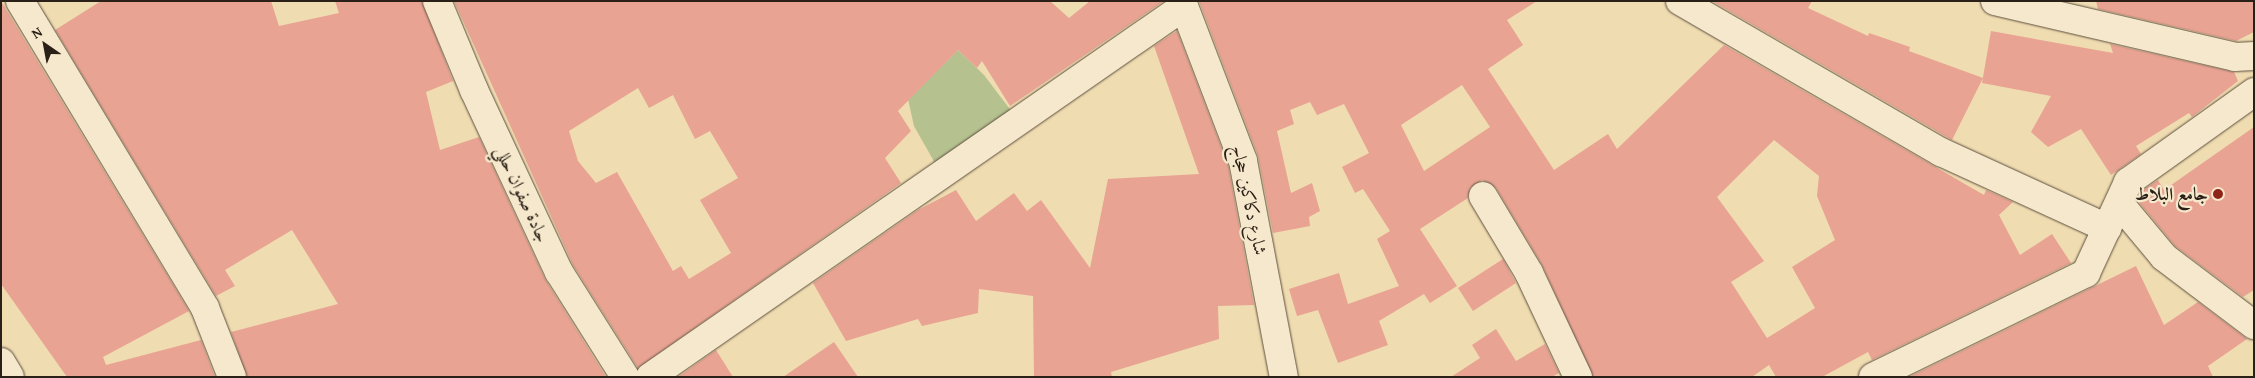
<!DOCTYPE html>
<html>
<head>
<meta charset="utf-8">
<style>
	body { margin:0 }
	#map { position:relative; width:2255px; height:378px; overflow:hidden; background:#f0dcb1; font-family:"Gentium Book Plus",Amiri,serif }
	div>[style] { position:absolute }
	[style*='--x'] { left:calc(var(--x)*1px); top:calc(var(--y)*1px); width:calc(var(--w)*1px); rotate:calc(var(--a)*1deg) }
	.green>* { inset:0; background:#b5c18f }
	.building>* { inset:0; background:#e8a393 }
	.roads { filter:drop-shadow(0 0 1px #5c4f3e) drop-shadow(0 0 1px #5c4f3e) }
	.minor>* { height:28px; margin:-14px; padding:0 14px; transform-origin:14px; border-radius:14px; background:#f5e8cc }
	.secondary>* { height:28px; margin:-14px; padding:0 14px; transform-origin:14px; border-radius:14px; background:#f5e8cc }
	.dots>* { width:14px; height:14px; translate:-50% -50%; box-sizing:border-box; border:2px solid #f5e8cc; border-radius:50% }
	span { translate:-50% -50%; white-space:nowrap; text-align:center; line-height:1.15; -webkit-text-stroke:4.5px #f5e8cc; paint-order:stroke }
	.street-label { font-size:18px; color:#2b2017 }
	.poi-label { font-size:18px; color:#2b2017; font-weight:700 }
	.right { translate:-100% -50%; text-align:right }
	.frame { position:absolute; inset:0; border:2px solid #2b2017; pointer-events:none }
	.north { position:absolute; left:20px; top:20px; width:50px; height:50px; -webkit-text-stroke:4px #f5e8cc; paint-order:stroke; rotate:327deg; font-size:14px; font-weight:700; line-height:20px; text-align:center; color:#2b2017 }
	.north::after { content:''; display:block; margin:auto; width:18px; height:22px; background:#2b2017; clip-path:polygon(50% 0,100% 100%,50% 72%,0 100%) }
</style>
</head>
<body>
<div id="map">
	<div class="green">
		<i style="clip-path:polygon(958px 50px,984px 75px,1012px 112px,936px 165px,914px 126px,908px 99px)"></i>
	</div>
	<div class="building">
		<i style="clip-path:polygon(1px 1px,189px 311px,103px 357px,106px 365px,201px 340px,215px 377px,67px 377px,1px 284px)"></i>
		<i style="clip-path:polygon(101px 1px,271px 1px,279px 26px,339px 13px,335px 1px,422px 1px,453px 81px,426px 92px,440px 150px,479px 137px,545px 279px,606px 377px,247px 377px,231px 332px,338px 304px,292px 230px,225px 270px,235px 286px,216px 296px,55px 30px)"></i>
		<i style="clip-path:polygon(evenodd,454px 1px,1050px 1px,1069px 18px,1090px 1px,1164px 1px,1010px 106px,982px 61px,977px 68px,958px 50px,898px 111px,911px 131px,885px 158px,901px 183px,638px 368px,573px 265px,454px 1px,638px 88px,649px 108px,673px 95px,695px 139px,710px 131px,738px 178px,700px 200px,731px 253px,689px 279px,681px 266px,673px 271px,617px 172px,596px 183px,578px 161px,569px 131px,638px 88px)"></i>
		<i style="clip-path:polygon(evenodd,1199px 1px,1537px 1px,1507px 20px,1523px 45px,1488px 69px,1554px 170px,1608px 134px,1617px 149px,1724px 45px,1984px 195px,1986px 190px,2013px 202px,1999px 215px,2020px 255px,2052px 234px,2071px 263px,1872px 360px,1868px 352px,1822px 377px,1776px 377px,1769px 365px,1752px 377px,1593px 377px,1542px 265px,1496px 188px,1482px 180px,1470px 188px,1468px 198px,1420px 229px,1457px 286px,1430px 303px,1424px 294px,1379px 321px,1388px 345px,1338px 363px,1318px 310px,1297px 316px,1289px 289px,1339px 273px,1348px 304px,1399px 286px,1377px 239px,1390px 231px,1363px 189px,1355px 193px,1342px 167px,1369px 153px,1344px 104px,1317px 115px,1310px 102px,1290px 110px,1294px 124px,1277px 131px,1291px 193px,1312px 183px,1320px 211px,1309px 217px,1310px 226px,1273px 233px,1258px 156px,1199px 1px,1462px 85px,1490px 127px,1424px 171px,1401px 125px,1462px 85px,1199px 1px,1774px 140px,1819px 176px,1817px 196px,1835px 240px,1792px 267px,1815px 308px,1767px 338px,1731px 282px,1764px 261px,1717px 197px,1774px 140px)"></i>
		<i style="clip-path:polygon(1712px 1px,1812px 1px,1808px 8px,1868px 36px,1869px 33px,1910px 47px,1909px 51px,1983px 78px,1952px 140px)"></i>
		<i style="clip-path:polygon(2096px 1px,2254px 1px,2254px 32px,2236px 41px,2098px 9px)"></i>
		<i style="clip-path:polygon(1177px 31px,1228px 165px,1254px 305px,1218px 306px,1219px 339px,1111px 372px,1112px 377px,1034px 377px,1033px 296px,979px 289px,978px 313px,922px 326px,918px 319px,846px 341px,813px 283px,918px 210px,956px 190px,976px 221px,1014px 193px,1027px 211px,1041px 200px,1090px 268px,1108px 179px,1199px 174px,1154px 46px)"></i>
		<i style="clip-path:polygon(1991px 31px,2113px 53px,2110px 44px,2234px 72px,2238px 81px,2192px 117px,2189px 113px,2136px 146px,2141px 154px,2111px 175px,2081px 129px,2048px 147px,2031px 132px,2051px 96px,1982px 83px)"></i>
		<i style="clip-path:polygon(2254px 127px,2254px 290px,2243px 297px,2175px 246px,2137px 200px,2140px 192px,2158px 180px,2164px 190px)"></i>
		<i style="clip-path:polygon(1503px 259px,1516px 283px,1473px 311px,1458px 288px)"></i>
		<i style="clip-path:polygon(2136px 266px,2164px 325px,2198px 302px,2247px 339px,2208px 366px,2213px 377px,1909px 377px)"></i>
		<i style="clip-path:polygon(1496px 329px,1516px 361px,1545px 344px,1559px 373px,1552px 377px,1451px 377px,1480px 358px,1472px 345px)"></i>
		<i style="clip-path:polygon(834px 342px,858px 377px,783px 377px)"></i>
		<i style="clip-path:polygon(716px 350px,733px 377px,678px 377px)"></i>
	</div>
	<div class="roads">
		<div class="minor">
			<i style="--x:20;--y:1;--w:358;--a:58.9"></i>
			<i style="--x:205;--y:308;--w:74;--a:68.6"></i>
			<i style="--x:437;--y:1;--w:96;--a:67.4"></i>
			<i style="--x:474;--y:90;--w:201;--a:65"></i>
			<i style="--x:559;--y:272;--w:124;--a:57.8"></i>
			<i style="--x:1182;--y:1;--w:171;--a:69.1"></i>
			<i style="--x:1243;--y:161;--w:220;--a:79.3"></i>
			<i style="--x:1680;--y:1;--w:302;--a:30.1"></i>
			<i style="--x:1941;--y:152;--w:183;--a:24.6"></i>
			<i style="--x:1995;--y:1;--w:246;--a:13.1"></i>
			<i style="--x:2235;--y:57;--w:19;--a:-3"></i>
			<i style="--x:1483;--y:196;--w:90;--a:59.1"></i>
			<i style="--x:1529;--y:273;--w:115;--a:64.8"></i>
			<i style="--x:2119;--y:203;--w:70;--a:50.2"></i>
			<i style="--x:2164;--y:257;--w:113;--a:37.1"></i>
			<i style="--x:650;--y:377;--w:649;--a:-34.77"></i>
			<i style="--x:1873;--y:377;--w:237;--a:-26"></i>
			<i style="--x:2086;--y:273;--w:100;--a:-65.2"></i>
			<i style="--x:2128;--y:182;--w:155;--a:-35.5"></i>
		</div>
		<div class="secondary">
			<i style="--x:1;--y:362;--w:17;--a:59"></i>
		</div>
	</div>
	<div class="dots">
		<i style="left:2218px;top:194px;background:#8f2418"></i>
	</div>
	<div class="street-label">
		<span style="left:522px;top:194px;rotate:65deg">جادة صفوان حللي</span>
		<span style="left:1249px;top:200px;rotate:78deg">شارع دكاكين حجاج</span>
	</div>
	<div class="poi-label">
		<span class="right" style="left:2208px;top:194px">جامع البلاط</span>
	</div>
	<div class="frame"></div>
	<div class="north">N</div>
</div>
</body>
</html>
